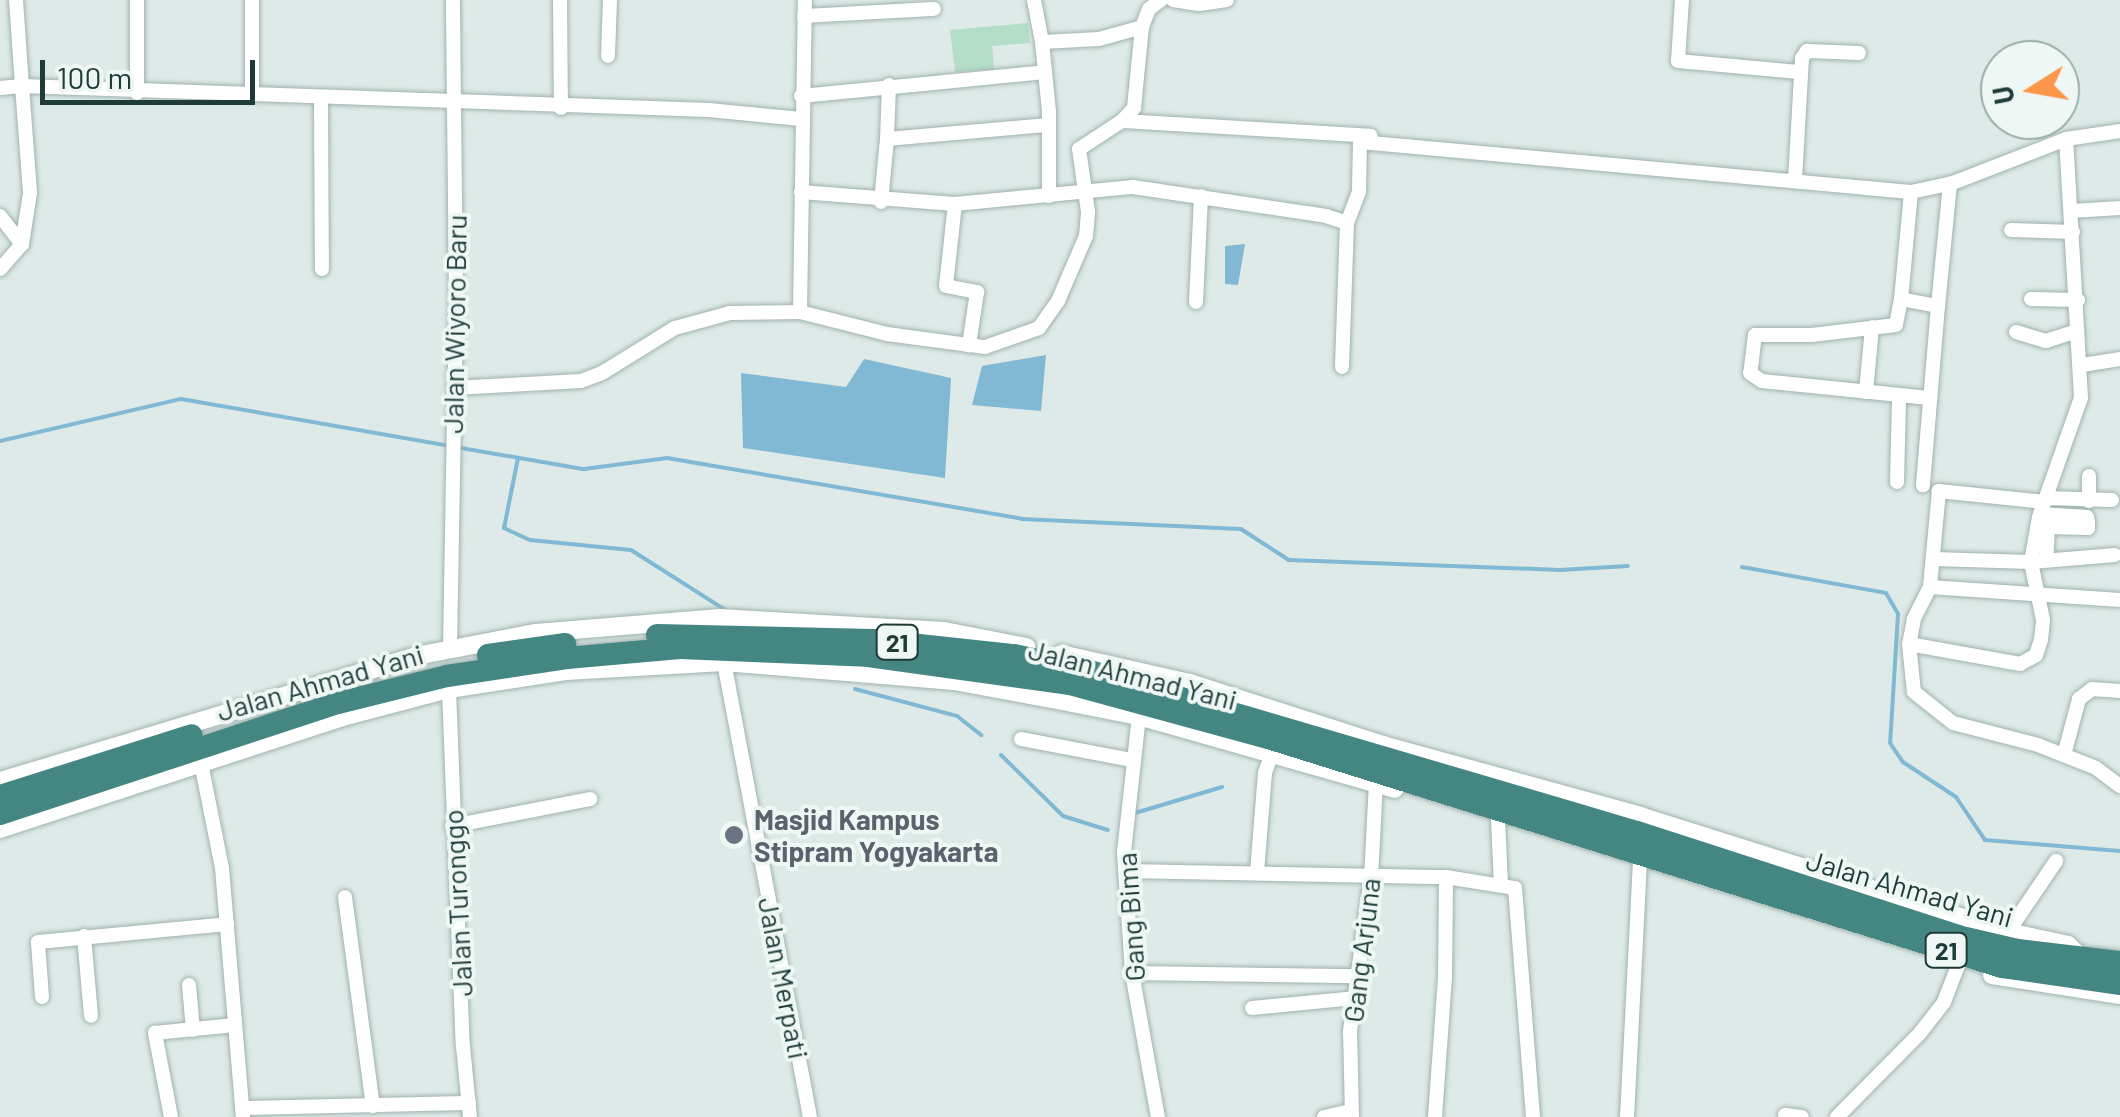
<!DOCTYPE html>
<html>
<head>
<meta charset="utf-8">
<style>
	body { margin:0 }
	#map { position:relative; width:2120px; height:1117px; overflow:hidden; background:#ddeae7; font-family:Barlow,sans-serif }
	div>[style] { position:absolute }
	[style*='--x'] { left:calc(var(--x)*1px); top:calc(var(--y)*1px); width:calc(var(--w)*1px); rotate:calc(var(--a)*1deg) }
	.green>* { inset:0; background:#b4ddc7 }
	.water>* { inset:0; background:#81b8d4 }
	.stream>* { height:4px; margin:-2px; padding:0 2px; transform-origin:2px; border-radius:2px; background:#81b8d4 }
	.roads { filter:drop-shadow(0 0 2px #a0b2af) drop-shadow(0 0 2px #a0b2af) }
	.minor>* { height:14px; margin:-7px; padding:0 7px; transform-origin:7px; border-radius:7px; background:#fff }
	.tertiary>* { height:18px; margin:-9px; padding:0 9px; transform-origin:9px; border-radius:9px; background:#fff }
	.trunk>* { height:22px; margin:-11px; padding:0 11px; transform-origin:11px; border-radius:11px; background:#448682 }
	.dots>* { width:28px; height:28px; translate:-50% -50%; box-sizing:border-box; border:5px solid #eef7f4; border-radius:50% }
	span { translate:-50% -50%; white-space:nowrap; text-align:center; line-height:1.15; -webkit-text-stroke:8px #eef7f4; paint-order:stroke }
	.shield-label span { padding:2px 8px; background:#eef7f4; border:2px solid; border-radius:8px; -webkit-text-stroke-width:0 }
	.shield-label { font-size:25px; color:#1e3b38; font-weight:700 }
	.street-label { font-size:28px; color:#1e3b38 }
	.worship-label { font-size:28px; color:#5b616d; font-weight:700 }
	.left { translate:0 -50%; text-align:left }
	.north { position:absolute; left:1980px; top:40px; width:100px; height:100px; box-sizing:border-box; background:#eef7f4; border:2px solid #9baca9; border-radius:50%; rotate:259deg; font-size:28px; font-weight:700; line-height:40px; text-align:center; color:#1e3b38 }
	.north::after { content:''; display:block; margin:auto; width:35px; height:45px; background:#fb964b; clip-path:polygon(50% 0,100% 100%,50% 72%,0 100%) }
	.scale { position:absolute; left:40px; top:60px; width:215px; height:45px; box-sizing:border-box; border:5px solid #1e3b38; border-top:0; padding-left:12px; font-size:30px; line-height:35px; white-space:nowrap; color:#1e3b38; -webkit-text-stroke:8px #eef7f4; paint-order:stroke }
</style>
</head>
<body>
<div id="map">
	<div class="green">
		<i style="clip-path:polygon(1028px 23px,1030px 43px,992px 46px,994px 69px,955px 72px,950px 30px)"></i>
	</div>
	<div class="water">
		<i style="clip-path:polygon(1245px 244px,1238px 285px,1225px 284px,1225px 246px)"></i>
		<i style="clip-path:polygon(1046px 355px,1041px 411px,972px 405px,982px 366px)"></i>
		<i style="clip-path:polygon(864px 359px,951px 378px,945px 478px,743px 448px,741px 373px,846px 387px)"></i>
	</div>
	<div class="stream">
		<i style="--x:0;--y:441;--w:186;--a:-13.1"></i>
		<i style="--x:181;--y:399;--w:409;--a:9.9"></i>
		<i style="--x:584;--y:469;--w:84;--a:-7.5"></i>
		<i style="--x:667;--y:458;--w:360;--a:9.7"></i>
		<i style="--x:1022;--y:519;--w:219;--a:2.6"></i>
		<i style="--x:1241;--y:529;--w:57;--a:32.9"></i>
		<i style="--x:1289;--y:560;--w:271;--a:2.1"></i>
		<i style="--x:1560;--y:570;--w:68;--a:-3.4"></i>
		<i style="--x:518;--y:458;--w:71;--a:101.3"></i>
		<i style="--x:504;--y:528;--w:29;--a:25"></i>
		<i style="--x:530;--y:540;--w:101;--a:5.7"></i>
		<i style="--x:631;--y:550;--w:114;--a:32.4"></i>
		<i style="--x:1742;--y:567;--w:146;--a:10.2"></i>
		<i style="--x:1886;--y:593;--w:24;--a:60"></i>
		<i style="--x:1898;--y:614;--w:129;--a:93.5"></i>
		<i style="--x:1890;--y:743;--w:23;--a:56"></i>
		<i style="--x:1903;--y:762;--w:64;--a:33.4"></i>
		<i style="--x:1956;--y:797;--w:52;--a:56"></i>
		<i style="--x:1985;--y:840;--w:135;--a:4.7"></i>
		<i style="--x:855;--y:689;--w:106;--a:14.8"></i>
		<i style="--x:957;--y:716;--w:31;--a:38"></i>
		<i style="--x:1001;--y:755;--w:87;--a:44.5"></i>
		<i style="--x:1063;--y:816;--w:47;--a:17.3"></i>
		<i style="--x:1135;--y:813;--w:91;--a:-16.6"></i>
	</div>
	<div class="roads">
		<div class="minor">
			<i style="--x:16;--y:0;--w:86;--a:86"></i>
			<i style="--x:22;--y:86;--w:687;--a:2"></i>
			<i style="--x:709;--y:110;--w:92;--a:5.6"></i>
			<i style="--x:137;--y:0;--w:93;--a:90"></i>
			<i style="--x:252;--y:0;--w:95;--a:90"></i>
			<i style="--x:560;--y:0;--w:108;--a:89.5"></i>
			<i style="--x:1034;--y:0;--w:43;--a:79.2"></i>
			<i style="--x:1173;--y:0;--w:26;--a:9"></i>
			<i style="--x:1199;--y:4;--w:28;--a:-8"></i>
			<i style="--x:1682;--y:0;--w:61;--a:93.8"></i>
			<i style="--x:1678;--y:61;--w:121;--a:5.2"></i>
			<i style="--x:804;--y:16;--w:130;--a:-3.1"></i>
			<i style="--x:608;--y:56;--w:56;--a:-88"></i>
			<i style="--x:889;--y:85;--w:54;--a:92.1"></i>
			<i style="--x:887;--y:139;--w:162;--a:-5"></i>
			<i style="--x:0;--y:88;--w:22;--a:-5"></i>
			<i style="--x:22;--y:86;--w:107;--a:85.7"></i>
			<i style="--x:30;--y:193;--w:52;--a:98.9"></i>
			<i style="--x:22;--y:244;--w:33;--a:131"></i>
			<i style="--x:801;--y:96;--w:245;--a:-5.6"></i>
			<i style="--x:321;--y:98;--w:171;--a:89.7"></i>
			<i style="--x:1122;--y:121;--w:249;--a:3.4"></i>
			<i style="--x:1795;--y:180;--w:122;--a:-86.7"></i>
			<i style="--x:1802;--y:58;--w:9;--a:-54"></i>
			<i style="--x:1807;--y:51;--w:52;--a:2.2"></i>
			<i style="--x:801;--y:192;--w:154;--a:4.5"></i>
			<i style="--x:955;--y:204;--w:179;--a:-5.5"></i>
			<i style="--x:1133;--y:187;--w:195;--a:8.5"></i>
			<i style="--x:1326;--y:216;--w:22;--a:18"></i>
			<i style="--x:1347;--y:223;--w:144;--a:92"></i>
			<i style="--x:1911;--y:192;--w:107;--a:95.3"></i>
			<i style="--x:1901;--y:299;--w:38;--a:11"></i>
			<i style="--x:1938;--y:306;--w:180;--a:94.8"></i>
			<i style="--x:1049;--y:196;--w:85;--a:-90"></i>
			<i style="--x:1049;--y:111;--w:69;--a:-95.8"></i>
			<i style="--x:1042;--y:42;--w:57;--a:-3"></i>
			<i style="--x:1099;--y:39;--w:45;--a:-15.6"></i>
			<i style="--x:881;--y:202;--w:63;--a:-84.6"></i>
			<i style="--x:955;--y:204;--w:82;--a:96.3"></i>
			<i style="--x:946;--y:286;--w:32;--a:11"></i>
			<i style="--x:977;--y:292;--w:54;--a:98.6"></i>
			<i style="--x:2071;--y:211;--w:49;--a:-3.5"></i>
			<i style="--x:0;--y:216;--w:36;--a:52"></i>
			<i style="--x:1347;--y:223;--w:33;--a:-69"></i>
			<i style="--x:1359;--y:192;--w:50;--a:-88.9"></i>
			<i style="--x:1360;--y:142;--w:553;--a:5.19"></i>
			<i style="--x:1911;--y:192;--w:40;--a:-12"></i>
			<i style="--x:1950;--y:184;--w:124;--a:-21.2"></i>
			<i style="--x:2066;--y:139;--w:55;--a:-8.4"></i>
			<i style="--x:2011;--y:230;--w:62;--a:1.8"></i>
			<i style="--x:1901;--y:299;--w:26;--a:101"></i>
			<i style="--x:1896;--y:325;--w:85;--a:173.2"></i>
			<i style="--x:1812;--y:335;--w:57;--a:180"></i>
			<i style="--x:1755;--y:335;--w:38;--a:97"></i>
			<i style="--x:1750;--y:373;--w:14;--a:34"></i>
			<i style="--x:1762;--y:381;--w:168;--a:5.8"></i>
			<i style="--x:2031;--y:299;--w:47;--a:1.2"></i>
			<i style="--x:1196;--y:302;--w:106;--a:-87.3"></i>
			<i style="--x:1938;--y:306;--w:123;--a:-84.4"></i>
			<i style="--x:800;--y:312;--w:312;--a:-89.1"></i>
			<i style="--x:2016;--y:332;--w:31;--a:17"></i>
			<i style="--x:2046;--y:341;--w:33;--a:-18"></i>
			<i style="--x:2082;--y:365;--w:38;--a:-9"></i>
			<i style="--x:454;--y:388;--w:127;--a:-3.2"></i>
			<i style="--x:581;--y:381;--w:22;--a:-21"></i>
			<i style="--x:602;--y:373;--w:86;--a:-31.7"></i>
			<i style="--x:675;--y:328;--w:57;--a:-15.3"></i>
			<i style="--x:730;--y:313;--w:70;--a:-0.8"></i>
			<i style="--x:800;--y:312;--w:90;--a:14.2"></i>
			<i style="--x:887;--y:334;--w:99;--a:7.6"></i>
			<i style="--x:985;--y:347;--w:57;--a:-19.4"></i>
			<i style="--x:1039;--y:328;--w:33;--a:-55"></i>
			<i style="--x:1058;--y:301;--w:71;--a:-66.7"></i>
			<i style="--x:1086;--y:236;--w:24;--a:-85"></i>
			<i style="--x:1088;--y:212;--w:64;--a:-98.1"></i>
			<i style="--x:1079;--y:149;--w:51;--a:-33.1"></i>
			<i style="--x:1122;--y:121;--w:18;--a:-47"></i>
			<i style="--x:1134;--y:108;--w:81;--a:-84.4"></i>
			<i style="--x:1142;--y:27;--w:19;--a:-69"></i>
			<i style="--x:1149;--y:9;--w:15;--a:-37"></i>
			<i style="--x:1866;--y:392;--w:65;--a:-84.7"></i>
			<i style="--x:1897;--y:482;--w:84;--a:-88.6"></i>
			<i style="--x:2046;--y:498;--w:66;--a:1.7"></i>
			<i style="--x:2089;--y:501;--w:25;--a:-90"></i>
			<i style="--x:2045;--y:502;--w:107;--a:-174.1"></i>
			<i style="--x:1939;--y:491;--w:96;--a:95.4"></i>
			<i style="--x:1930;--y:587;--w:36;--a:117"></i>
			<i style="--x:1914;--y:619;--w:25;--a:101"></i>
			<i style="--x:1909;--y:644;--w:48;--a:84.1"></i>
			<i style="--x:1914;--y:692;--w:50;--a:38.5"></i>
			<i style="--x:1953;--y:723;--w:88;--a:14.5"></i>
			<i style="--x:2038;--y:745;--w:62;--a:21.6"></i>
			<i style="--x:2096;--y:768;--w:30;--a:37"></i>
			<i style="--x:2040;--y:514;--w:47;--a:3.7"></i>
			<i style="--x:2087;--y:517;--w:5;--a:79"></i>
			<i style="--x:2088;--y:522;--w:6;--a:90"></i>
			<i style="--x:2088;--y:528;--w:40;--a:-178.6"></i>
			<i style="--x:2048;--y:527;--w:33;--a:93"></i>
			<i style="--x:1934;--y:559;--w:97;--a:1.8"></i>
			<i style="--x:2031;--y:562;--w:84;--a:-4.8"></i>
			<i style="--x:1930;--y:587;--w:190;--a:3.9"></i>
			<i style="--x:1909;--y:644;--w:113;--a:10.2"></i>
			<i style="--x:2020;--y:664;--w:18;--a:-29"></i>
			<i style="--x:2036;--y:655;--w:16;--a:-72"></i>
			<i style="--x:2041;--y:640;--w:20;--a:-84"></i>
			<i style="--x:2043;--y:620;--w:59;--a:-101.7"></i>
			<i style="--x:2031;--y:562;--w:46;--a:-79.9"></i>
			<i style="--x:2039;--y:517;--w:126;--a:-70.6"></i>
			<i style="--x:2081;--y:398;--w:259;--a:-93.3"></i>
			<i style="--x:450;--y:648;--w:352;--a:-89"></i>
			<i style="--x:456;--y:296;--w:296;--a:-90.6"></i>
			<i style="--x:724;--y:662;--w:463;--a:79.3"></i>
			<i style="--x:449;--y:689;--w:357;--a:87.8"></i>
			<i style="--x:463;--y:1046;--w:71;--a:84.4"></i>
			<i style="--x:1139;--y:716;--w:137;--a:96.3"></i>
			<i style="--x:1124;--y:852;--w:121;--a:86.2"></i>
			<i style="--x:1132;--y:973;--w:146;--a:79.8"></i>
			<i style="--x:1021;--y:739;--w:113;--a:10.7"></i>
			<i style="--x:2064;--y:755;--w:58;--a:-75"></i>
			<i style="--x:2079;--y:699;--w:16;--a:-38"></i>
			<i style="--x:2092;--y:689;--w:28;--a:4"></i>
			<i style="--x:201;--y:763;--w:107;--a:78.7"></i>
			<i style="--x:222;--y:868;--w:250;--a:85.2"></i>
			<i style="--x:1498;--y:819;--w:65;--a:87.4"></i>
			<i style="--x:452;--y:826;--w:141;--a:-11.1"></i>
			<i style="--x:1126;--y:871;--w:320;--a:1.1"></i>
			<i style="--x:1446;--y:877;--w:70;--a:9.1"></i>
			<i style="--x:1515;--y:888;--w:230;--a:85.5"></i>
			<i style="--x:1257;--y:872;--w:99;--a:-85.4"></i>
			<i style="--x:1265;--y:773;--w:21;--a:-71"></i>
			<i style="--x:345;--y:897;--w:211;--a:82.4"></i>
			<i style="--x:2008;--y:932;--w:86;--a:-55.9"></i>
			<i style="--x:84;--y:936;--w:80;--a:85"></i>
			<i style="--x:1132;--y:973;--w:226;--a:0.8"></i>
			<i style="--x:189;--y:985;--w:45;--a:84.9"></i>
			<i style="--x:42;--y:997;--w:55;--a:-94.2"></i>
			<i style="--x:38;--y:942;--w:190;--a:-5.4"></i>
			<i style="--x:1252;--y:1008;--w:103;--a:-5.5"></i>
			<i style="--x:242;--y:1108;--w:227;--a:-1.3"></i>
			<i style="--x:1785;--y:1115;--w:17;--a:7"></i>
			<i style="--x:171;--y:1117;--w:86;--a:-100.8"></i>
			<i style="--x:155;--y:1033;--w:80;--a:-5.7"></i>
			<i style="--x:1324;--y:1117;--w:28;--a:-13"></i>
			<i style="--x:1352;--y:1117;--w:86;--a:-91.3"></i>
			<i style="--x:1350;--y:1031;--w:154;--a:-82.2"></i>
			<i style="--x:1371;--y:878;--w:95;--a:-87"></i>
			<i style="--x:1435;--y:1117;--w:140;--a:-85.9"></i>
			<i style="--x:1445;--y:977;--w:100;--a:-89.4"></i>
			<i style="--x:1627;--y:1117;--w:253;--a:-87.1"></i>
			<i style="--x:1837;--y:1117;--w:118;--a:-45.3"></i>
			<i style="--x:1920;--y:1033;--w:39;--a:-52"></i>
			<i style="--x:1944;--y:1002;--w:40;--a:-69"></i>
		</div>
		<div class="tertiary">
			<i style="--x:1061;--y:654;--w:132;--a:12.7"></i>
			<i style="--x:1190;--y:683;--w:203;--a:17.8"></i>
			<i style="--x:1383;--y:745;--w:267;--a:15.4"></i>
			<i style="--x:1640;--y:816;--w:386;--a:17.5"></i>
			<i style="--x:2008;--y:932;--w:61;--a:12.2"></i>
			<i style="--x:2068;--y:945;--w:18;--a:45"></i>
			<i style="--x:0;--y:781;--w:434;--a:-16.7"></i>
			<i style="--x:416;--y:656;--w:122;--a:-10.9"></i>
			<i style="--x:536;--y:633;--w:184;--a:-4.7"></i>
			<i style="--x:719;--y:618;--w:225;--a:3.3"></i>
			<i style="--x:944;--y:631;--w:84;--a:11"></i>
			<i style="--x:0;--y:829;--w:364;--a:-18.1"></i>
			<i style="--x:346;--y:716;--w:106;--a:-14.7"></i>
			<i style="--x:449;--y:689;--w:118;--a:-8.7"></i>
			<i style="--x:566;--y:671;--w:158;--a:-3.3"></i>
			<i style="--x:724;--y:662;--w:231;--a:4.7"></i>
			<i style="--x:954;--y:681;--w:100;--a:10.4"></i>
			<i style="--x:1052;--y:699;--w:89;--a:11.1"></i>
			<i style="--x:1139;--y:716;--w:266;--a:15.9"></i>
			<i style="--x:1992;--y:975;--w:130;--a:8.9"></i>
		</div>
		<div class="trunk">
			<i style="--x:657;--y:635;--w:216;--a:1.3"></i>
			<i style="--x:873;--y:640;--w:142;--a:6.1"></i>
			<i style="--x:1014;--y:655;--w:78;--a:11.9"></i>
			<i style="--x:1090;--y:671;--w:570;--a:16.4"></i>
			<i style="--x:1637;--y:832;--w:346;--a:17.9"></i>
			<i style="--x:1966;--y:938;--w:53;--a:13"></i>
			<i style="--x:2018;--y:950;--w:103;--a:6.7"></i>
			<i style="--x:488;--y:655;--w:78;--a:-8.1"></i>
			<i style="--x:0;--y:796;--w:201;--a:-17.6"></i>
			<i style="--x:0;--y:814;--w:356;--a:-18.2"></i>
			<i style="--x:338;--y:703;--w:112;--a:-13.9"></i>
			<i style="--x:447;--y:676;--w:121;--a:-8.5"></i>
			<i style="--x:567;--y:658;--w:113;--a:-5.1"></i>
			<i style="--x:680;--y:648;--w:188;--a:2.4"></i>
			<i style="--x:868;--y:656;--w:204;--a:7.9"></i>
			<i style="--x:1070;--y:684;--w:205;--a:15.3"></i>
			<i style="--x:1268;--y:738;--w:769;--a:17.33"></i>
			<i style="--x:2002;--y:967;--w:119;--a:8.2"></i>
		</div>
	</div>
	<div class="dots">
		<i style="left:734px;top:835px;background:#6b7280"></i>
	</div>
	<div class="shield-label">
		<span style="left:897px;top:642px">21</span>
		<span style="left:1946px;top:950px">21</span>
	</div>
	<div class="street-label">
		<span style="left:454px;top:324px;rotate:-89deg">Jalan Wiyoro Baru</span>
		<span style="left:1133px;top:674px;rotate:14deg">Jalan Ahmad Yani</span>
		<span style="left:320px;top:682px;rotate:-16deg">Jalan Ahmad Yani</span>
		<span style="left:1910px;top:888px;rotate:16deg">Jalan Ahmad Yani</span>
		<span style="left:457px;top:903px;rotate:-93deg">Jalan Turonggo</span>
		<span style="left:1130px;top:917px;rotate:-94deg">Gang Bima</span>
		<span style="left:1361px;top:950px;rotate:-83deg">Gang Arjuna</span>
		<span style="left:784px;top:978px;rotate:79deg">Jalan Merpati</span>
	</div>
	<div class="worship-label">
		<span class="left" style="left:754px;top:835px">Masjid Kampus<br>Stipram Yogyakarta</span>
	</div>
	<div class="north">U</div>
	<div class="scale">100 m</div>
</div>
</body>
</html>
